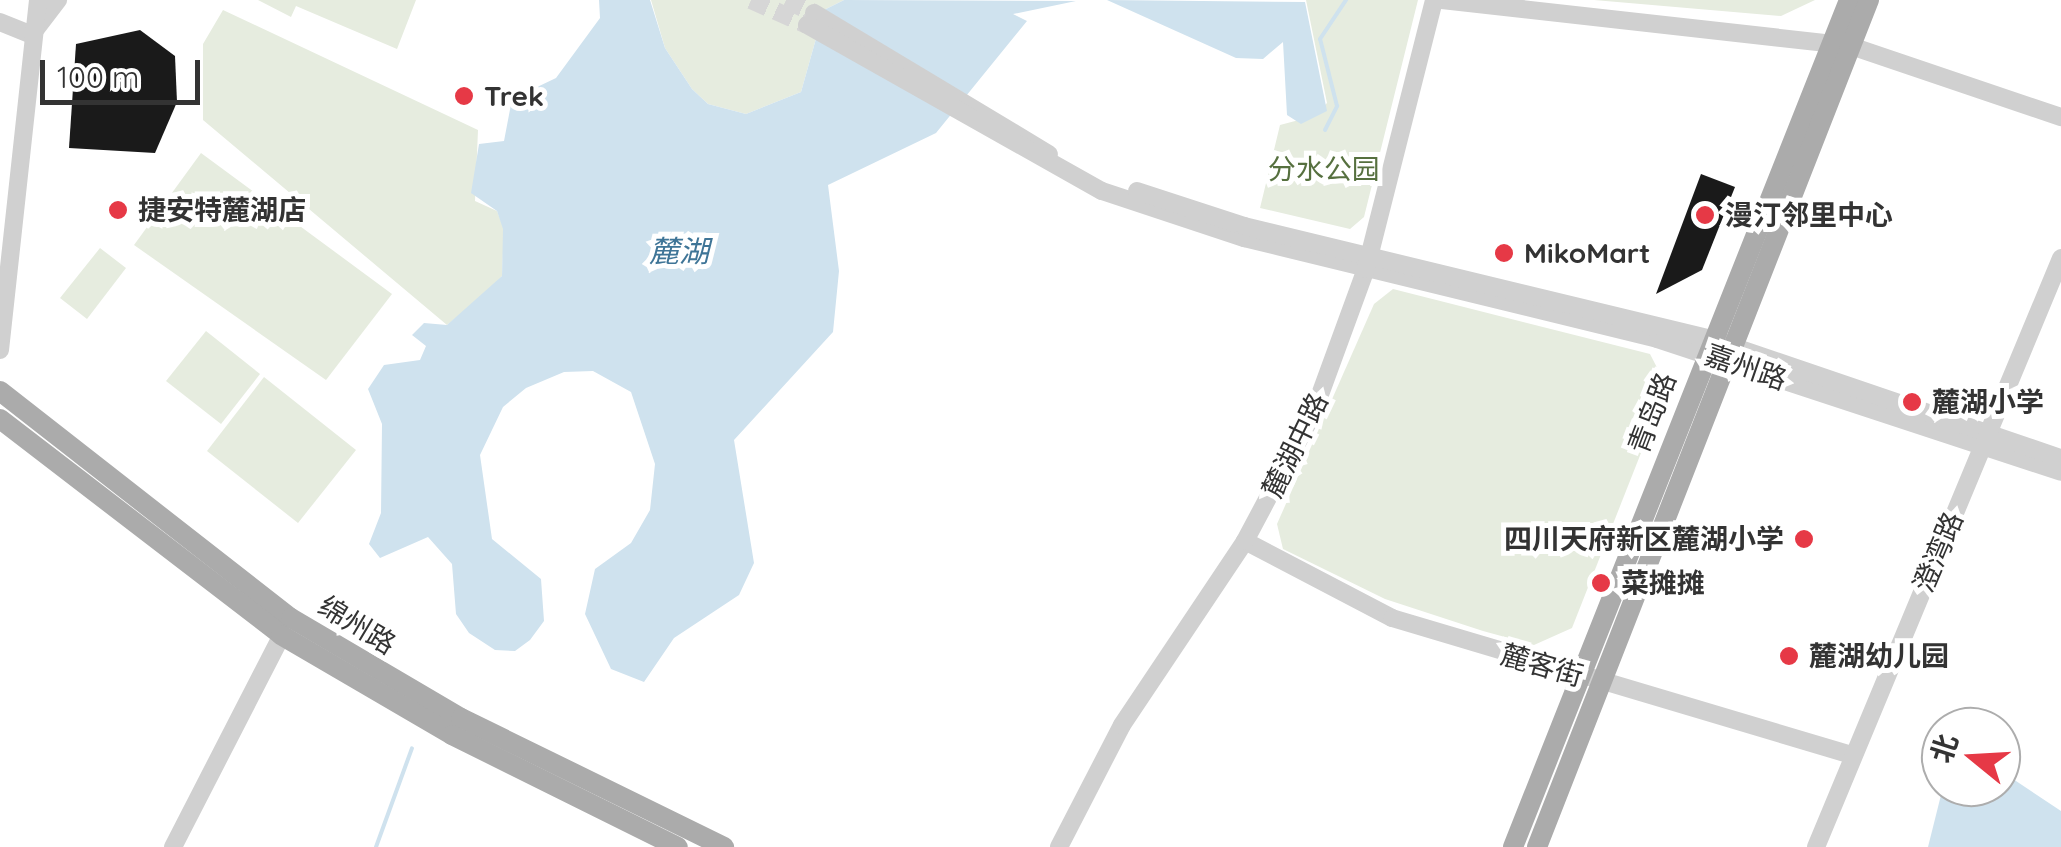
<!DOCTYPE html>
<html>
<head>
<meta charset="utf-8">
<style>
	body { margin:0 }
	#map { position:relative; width:2061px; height:847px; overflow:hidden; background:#fff; font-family:Quicksand,"Noto Sans SC",sans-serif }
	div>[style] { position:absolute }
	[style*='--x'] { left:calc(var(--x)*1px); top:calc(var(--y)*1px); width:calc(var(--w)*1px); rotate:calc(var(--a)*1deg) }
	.green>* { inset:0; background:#e6ecdf }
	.water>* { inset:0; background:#cfe2ee }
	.stream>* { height:4px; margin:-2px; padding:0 2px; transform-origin:2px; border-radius:2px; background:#cfe2ee }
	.building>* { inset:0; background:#1a1a1a }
	.minor-tunnel>* { height:18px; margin-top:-9px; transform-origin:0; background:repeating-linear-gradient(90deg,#d6d6d6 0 18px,transparent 0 27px) }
	.minor>* { height:18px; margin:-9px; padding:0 9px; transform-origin:9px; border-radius:9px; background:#d0d0d0 }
	.major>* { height:20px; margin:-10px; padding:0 10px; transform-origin:10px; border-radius:10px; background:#ababab }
	.dots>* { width:28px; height:28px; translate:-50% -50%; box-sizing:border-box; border:5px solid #fff; border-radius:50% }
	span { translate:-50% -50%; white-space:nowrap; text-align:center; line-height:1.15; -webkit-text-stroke:10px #fff; paint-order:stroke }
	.poi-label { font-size:28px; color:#333; font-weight:700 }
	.left { translate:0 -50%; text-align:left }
	.right { translate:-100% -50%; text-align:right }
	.park-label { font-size:28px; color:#56703f }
	.street-label { font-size:28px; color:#333 }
	.water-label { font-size:30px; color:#3f7597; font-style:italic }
	.north { position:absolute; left:1921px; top:707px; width:100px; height:100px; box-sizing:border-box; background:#fff; border:2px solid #adadad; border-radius:50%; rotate:288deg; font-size:28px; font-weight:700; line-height:40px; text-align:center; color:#333 }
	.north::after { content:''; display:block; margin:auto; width:35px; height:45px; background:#e63946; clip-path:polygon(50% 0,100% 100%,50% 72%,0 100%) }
	.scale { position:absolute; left:40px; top:60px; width:160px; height:45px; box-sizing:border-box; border:5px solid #333; border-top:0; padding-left:12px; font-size:30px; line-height:35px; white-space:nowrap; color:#333; -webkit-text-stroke:8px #fff; paint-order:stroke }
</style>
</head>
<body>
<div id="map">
	<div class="green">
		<i style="clip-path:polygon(258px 0,416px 0,397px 49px,296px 6px,291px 17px)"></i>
		<i style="clip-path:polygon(651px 0,844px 0,824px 10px,801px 92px,746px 114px,708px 104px,692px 89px,665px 48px)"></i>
		<i style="clip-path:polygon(1306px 0,1418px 0,1364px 217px,1350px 229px,1260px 208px,1280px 125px,1314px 116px,1327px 103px)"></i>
		<i style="clip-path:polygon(1594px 0,1815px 0,1781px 16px)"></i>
		<i style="clip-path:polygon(223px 10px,478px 130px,475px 201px,497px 211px,504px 229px,502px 276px,488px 292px,447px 325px,203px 120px,203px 44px)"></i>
		<i style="clip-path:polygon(201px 153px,392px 294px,326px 380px,134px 245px)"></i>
		<i style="clip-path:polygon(100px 248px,126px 268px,87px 319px,60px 298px)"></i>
		<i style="clip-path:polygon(1393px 289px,1650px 354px,1667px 387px,1572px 628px,1534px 645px,1483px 631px,1385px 599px,1283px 549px,1277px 524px,1374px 304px)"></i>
		<i style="clip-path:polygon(206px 331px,260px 374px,221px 424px,166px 381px)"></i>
		<i style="clip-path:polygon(264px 377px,356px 450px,298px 523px,207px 451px)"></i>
	</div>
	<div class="water">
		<i style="clip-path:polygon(599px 0,650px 0,665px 48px,692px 89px,708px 104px,746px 114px,801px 92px,824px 10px,844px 0,1076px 1px,1013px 14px,1027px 21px,936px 133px,828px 185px,839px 271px,833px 332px,734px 440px,754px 563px,739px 595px,674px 638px,644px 682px,611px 669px,585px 614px,595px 569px,631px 543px,650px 510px,655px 464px,631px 392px,593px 371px,564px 372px,526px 388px,503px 407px,480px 455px,492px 539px,541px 579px,544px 621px,530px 640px,515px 651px,495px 650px,469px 633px,456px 614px,452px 564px,428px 537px,380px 558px,369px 544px,381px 513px,382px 424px,368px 389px,384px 365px,420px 360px,426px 346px,412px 335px,424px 323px,447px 325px,502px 276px,503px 229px,497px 211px,471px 193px,479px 144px,504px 141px,512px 99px,556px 78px,600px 18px)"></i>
		<i style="clip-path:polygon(1107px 0,1305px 2px,1327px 111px,1301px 124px,1287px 115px,1283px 42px,1263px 59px,1236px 58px)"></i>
		<i style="clip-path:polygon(2001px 771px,2061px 811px,2061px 847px,1928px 847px,1943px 787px,2001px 787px)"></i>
	</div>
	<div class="stream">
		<i style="--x:1325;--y:130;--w:27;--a:-63"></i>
		<i style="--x:1337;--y:106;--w:69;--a:-104.2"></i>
		<i style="--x:1320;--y:39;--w:47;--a:-56.3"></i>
		<i style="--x:376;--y:847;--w:105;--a:-70"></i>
	</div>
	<div class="building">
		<i style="clip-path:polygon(140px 30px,175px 56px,177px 102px,155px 153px,69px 148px,76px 44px)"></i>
		<i style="clip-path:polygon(1701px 174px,1735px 187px,1702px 270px,1656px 294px)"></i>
	</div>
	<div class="minor-tunnel">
		<i style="--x:751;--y:0;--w:61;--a:24.1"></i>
		<i style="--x:786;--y:0;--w:31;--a:25"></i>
	</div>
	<div class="minor">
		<i style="--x:1442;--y:0;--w:412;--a:6.4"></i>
		<i style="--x:1851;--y:46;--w:222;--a:18.7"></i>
		<i style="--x:814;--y:13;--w:274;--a:31"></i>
		<i style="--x:0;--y:22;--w:35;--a:22"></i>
		<i style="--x:807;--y:25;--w:338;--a:29.4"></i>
		<i style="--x:1102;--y:191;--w:150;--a:18.3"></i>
		<i style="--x:1244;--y:238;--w:425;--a:13.7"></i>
		<i style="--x:1657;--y:339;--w:425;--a:18.2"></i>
		<i style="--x:32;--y:34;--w:43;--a:-52.6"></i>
		<i style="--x:1137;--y:191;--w:113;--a:18.1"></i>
		<i style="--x:1244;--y:226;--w:480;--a:13.6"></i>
		<i style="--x:1711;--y:339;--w:370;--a:18.8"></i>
		<i style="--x:0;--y:350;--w:352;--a:-83.8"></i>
		<i style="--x:1245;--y:541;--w:166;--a:27.6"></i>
		<i style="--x:1392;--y:618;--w:480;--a:16.6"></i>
		<i style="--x:173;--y:847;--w:250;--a:-62.8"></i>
		<i style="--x:1059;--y:847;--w:137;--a:-62.7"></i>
		<i style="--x:1122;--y:725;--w:221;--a:-56.2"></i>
		<i style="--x:1245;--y:541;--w:147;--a:-62"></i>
		<i style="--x:1314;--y:411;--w:151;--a:-69.9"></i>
		<i style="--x:1366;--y:269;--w:277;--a:-75.8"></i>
		<i style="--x:1816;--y:847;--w:638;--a:-67.41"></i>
	</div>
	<div class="major">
		<i style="--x:0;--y:391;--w:369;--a:38"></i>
		<i style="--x:291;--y:618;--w:197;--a:30.5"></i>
		<i style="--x:461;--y:718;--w:293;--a:26.1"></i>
		<i style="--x:0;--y:419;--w:354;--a:37.5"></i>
		<i style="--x:281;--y:635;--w:198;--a:30.3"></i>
		<i style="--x:452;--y:735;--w:252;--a:26.4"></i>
		<i style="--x:1513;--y:847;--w:911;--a:-68.36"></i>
		<i style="--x:1537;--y:847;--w:910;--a:-68.6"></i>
	</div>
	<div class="dots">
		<i style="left:464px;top:96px;background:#e63946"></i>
		<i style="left:118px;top:210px;background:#e63946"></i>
		<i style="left:1705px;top:215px;background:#e63946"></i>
		<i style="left:1504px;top:253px;background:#e63946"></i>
		<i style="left:1912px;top:402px;background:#e63946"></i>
		<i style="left:1804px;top:539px;background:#e63946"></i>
		<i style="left:1601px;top:583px;background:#e63946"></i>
		<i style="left:1789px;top:656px;background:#e63946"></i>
	</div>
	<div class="poi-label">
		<span class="left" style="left:484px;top:96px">Trek</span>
		<span class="left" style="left:138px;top:210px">捷安特麓湖店</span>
		<span class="left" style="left:1725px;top:215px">漫汀邻里中心</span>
		<span class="left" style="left:1524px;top:253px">MikoMart</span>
		<span class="left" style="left:1932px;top:402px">麓湖小学</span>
		<span class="right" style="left:1784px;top:539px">四川天府新区麓湖小学</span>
		<span class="left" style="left:1621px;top:583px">菜摊摊</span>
		<span class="left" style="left:1809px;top:656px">麓湖幼儿园</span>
	</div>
	<div class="park-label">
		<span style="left:1324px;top:169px">分水公园</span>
	</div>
	<div class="street-label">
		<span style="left:1746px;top:367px;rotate:19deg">嘉州路</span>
		<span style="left:1652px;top:413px;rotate:-69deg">青岛路</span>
		<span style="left:1295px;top:445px;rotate:-64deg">麓湖中路</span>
		<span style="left:1938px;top:552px;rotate:-67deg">澄湾路</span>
		<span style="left:357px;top:625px;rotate:31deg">绵州路</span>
		<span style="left:1542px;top:665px;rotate:16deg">麓客街</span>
	</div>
	<div class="water-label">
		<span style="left:679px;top:251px">麓湖</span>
	</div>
	<div class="north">北</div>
	<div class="scale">100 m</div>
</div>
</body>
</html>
